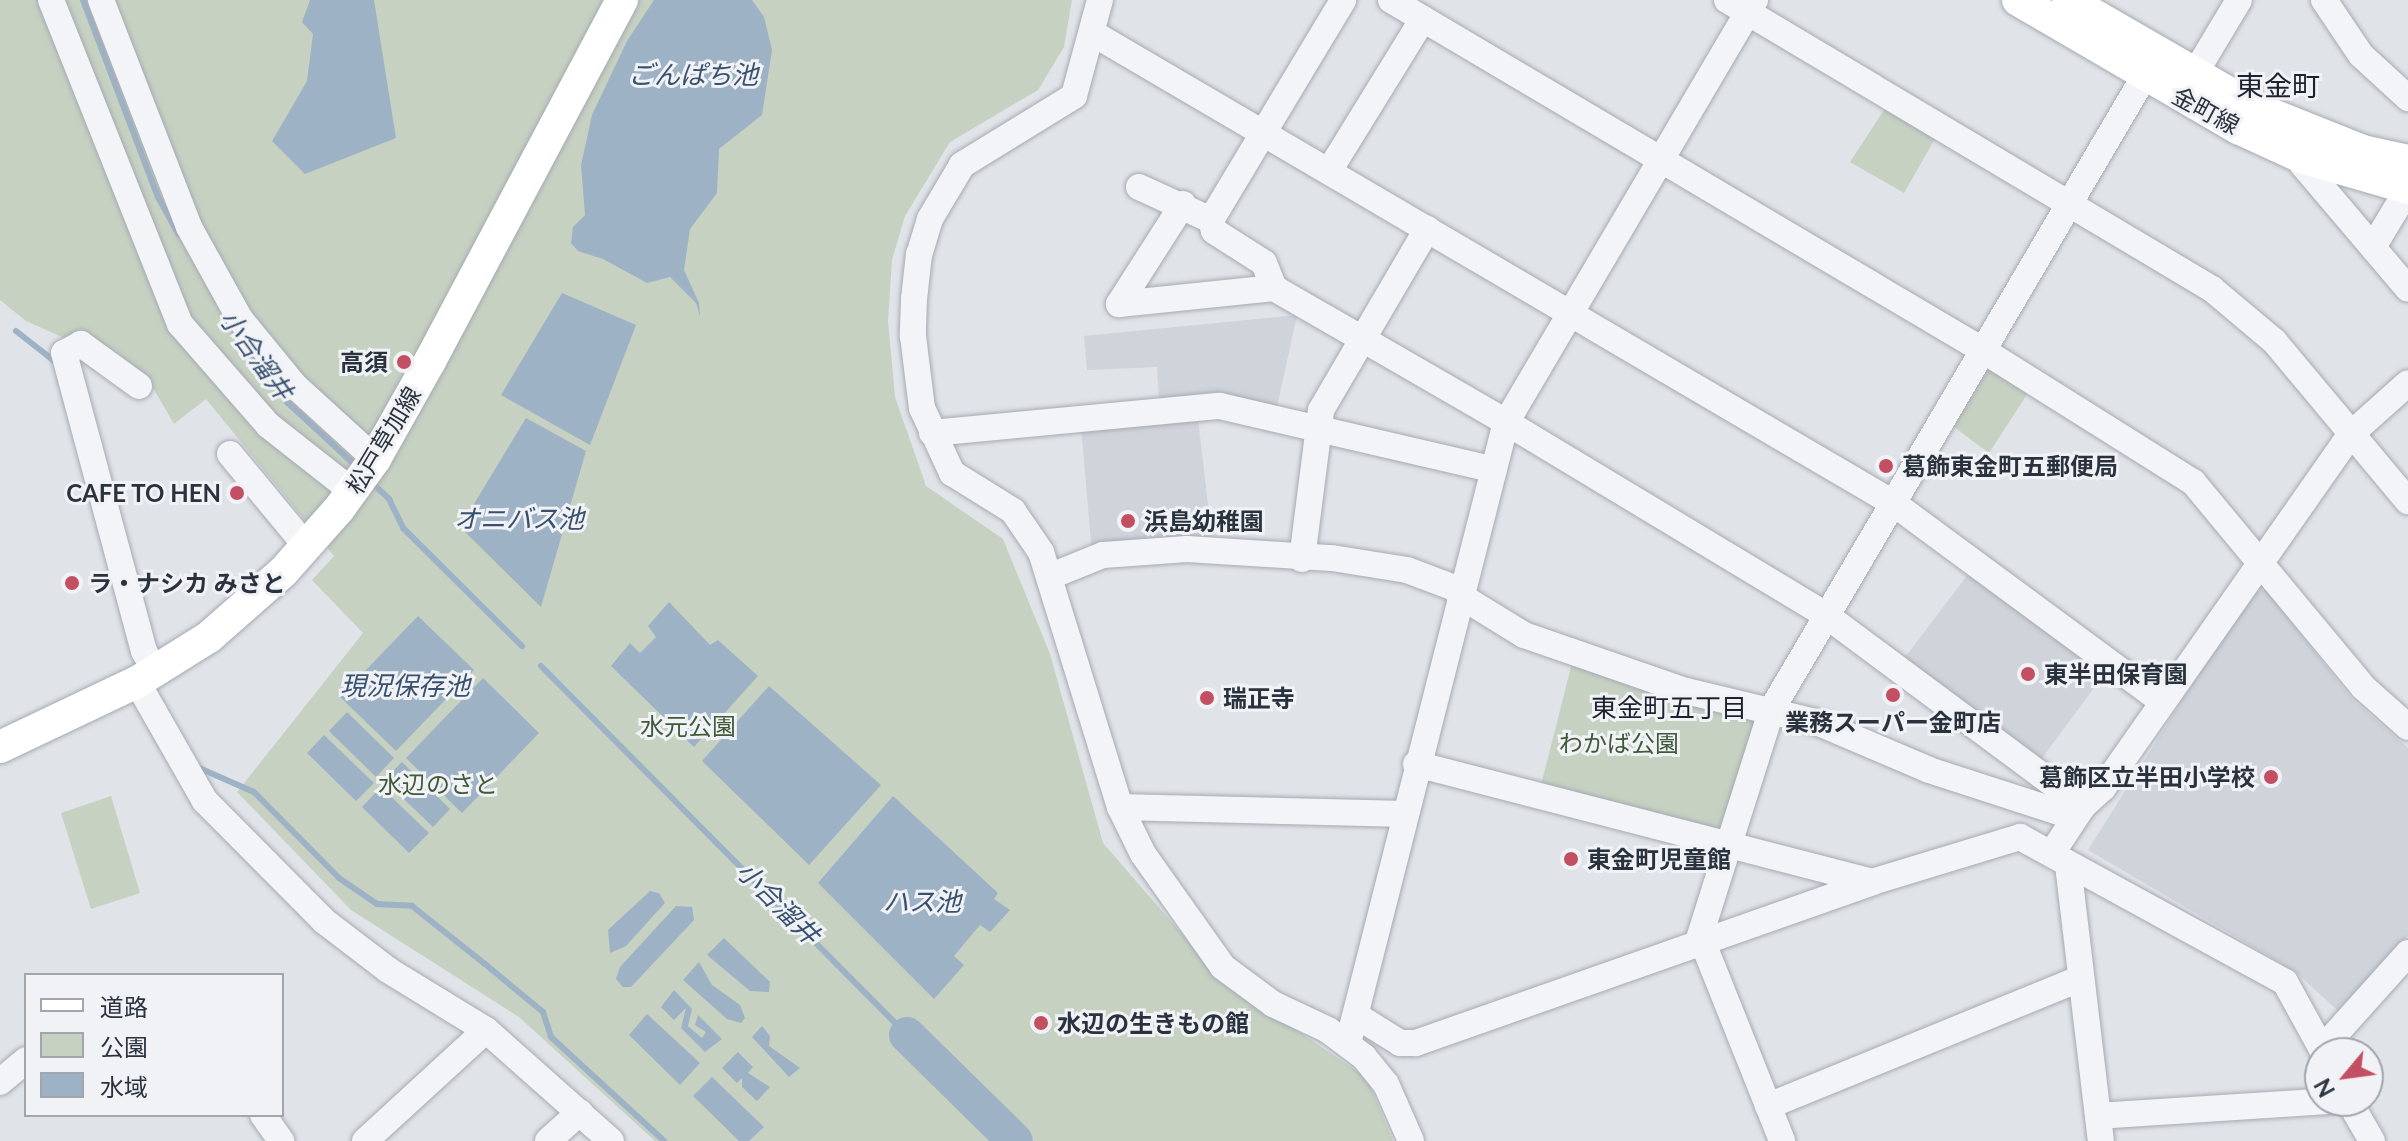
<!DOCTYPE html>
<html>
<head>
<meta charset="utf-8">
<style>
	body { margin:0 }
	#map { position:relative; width:2408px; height:1141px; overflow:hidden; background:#e0e3e8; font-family:Lato,"Noto Sans JP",sans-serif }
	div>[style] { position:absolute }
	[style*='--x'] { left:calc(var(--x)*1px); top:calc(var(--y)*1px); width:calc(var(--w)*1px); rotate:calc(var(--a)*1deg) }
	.built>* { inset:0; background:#cfd3da }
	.green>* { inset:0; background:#c6d1c2 }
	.water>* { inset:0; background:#9eb2c5 }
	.stream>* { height:6px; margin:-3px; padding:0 3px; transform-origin:3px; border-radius:3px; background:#9eb2c5 }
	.river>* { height:36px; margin:-18px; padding:0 18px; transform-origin:18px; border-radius:18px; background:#9eb2c5 }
	.roads { filter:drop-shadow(0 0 2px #a6aab2) drop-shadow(0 0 2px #a6aab2) }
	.minor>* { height:26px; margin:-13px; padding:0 13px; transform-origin:13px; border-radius:13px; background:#f3f4f7 }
	.major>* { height:32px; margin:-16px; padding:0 16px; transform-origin:16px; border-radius:16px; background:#fff }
	.dots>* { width:22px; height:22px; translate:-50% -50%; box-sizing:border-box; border:4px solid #f0f2f6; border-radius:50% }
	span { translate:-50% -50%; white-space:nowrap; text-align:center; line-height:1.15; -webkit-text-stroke:6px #f0f2f6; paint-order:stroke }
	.street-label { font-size:24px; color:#2a323e }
	.poi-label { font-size:24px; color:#2a323e; font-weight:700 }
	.right { translate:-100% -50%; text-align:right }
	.left { translate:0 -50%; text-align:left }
	.park-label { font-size:24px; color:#3f5939 }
	.water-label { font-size:26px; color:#38516f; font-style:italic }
	.neighbourhood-label { font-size:26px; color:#1c232f }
	.quarter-label { font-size:28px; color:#1c232f }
	.legend { position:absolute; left:24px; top:973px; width:260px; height:144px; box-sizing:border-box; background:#f0f2f6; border:2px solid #a1a5ac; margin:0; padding:10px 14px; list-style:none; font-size:24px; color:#2a323e }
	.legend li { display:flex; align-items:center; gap:16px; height:40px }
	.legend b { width:40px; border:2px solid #a1a5ac }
	.north { position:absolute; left:2304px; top:1037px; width:80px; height:80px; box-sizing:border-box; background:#f0f2f6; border:2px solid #a1a5ac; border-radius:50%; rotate:241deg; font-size:22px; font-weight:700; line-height:32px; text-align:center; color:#2a323e }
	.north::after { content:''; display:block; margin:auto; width:28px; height:36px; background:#c34f63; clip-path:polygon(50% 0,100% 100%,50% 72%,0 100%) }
</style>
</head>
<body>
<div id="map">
	<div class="built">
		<i style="clip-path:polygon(1297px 315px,1277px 407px,1222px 392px,1195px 394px,1213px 547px,1092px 554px,1081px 426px,1160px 417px,1157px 367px,1087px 370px,1084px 336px)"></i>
		<i style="clip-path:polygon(1972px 569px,2108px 669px,2037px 765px,1900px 664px)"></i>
		<i style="clip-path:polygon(2266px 590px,2351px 698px,2408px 748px,2408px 936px,2339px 1012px,2296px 972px,2088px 850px,2251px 591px)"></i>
	</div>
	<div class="green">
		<i style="clip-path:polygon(0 0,1072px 0,1064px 47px,1038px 90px,950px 142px,905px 216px,892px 260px,888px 321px,895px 397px,926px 486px,1003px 539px,1050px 654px,1103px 843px,1221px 979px,1367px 1078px,1393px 1141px,655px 1141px,519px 1017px,351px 910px,237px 792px,363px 633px,312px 580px,334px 556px,206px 399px,174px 424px,145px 374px,26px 321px,0 300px)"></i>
		<i style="clip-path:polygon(1886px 107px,1936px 137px,1904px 193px,1850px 162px)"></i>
		<i style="clip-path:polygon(1985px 367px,2028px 393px,1989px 453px,1950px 424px)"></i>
		<i style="clip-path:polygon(1573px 659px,1763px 713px,1722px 835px,1540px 789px)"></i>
		<i style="clip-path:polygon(111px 796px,140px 893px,91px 909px,61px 813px)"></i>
	</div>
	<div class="water">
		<i style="clip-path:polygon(310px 0,374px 0,396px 138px,305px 174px,272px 141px,307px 81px,313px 34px,302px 22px)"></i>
		<i style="clip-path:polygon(654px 0,752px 0,764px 17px,772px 50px,762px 115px,719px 149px,717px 193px,690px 229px,684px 270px,699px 303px,700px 316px,696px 303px,670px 277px,647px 283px,603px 259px,578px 251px,571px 243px,573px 227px,585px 215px,581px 165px,592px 115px,627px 41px)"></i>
		<i style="clip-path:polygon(562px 293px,636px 325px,590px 445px,501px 395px)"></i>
		<i style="clip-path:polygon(526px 418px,586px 451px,541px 607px,460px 527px)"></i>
		<i style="clip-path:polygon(669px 602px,710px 645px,718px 640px,758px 676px,694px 747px,611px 666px,630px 643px,640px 653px,656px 637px,648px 626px)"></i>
		<i style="clip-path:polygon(418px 616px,474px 670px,396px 751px,340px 697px)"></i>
		<i style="clip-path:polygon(483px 678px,539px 733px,462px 813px,406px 758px)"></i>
		<i style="clip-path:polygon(769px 686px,881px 785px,809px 865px,702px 761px)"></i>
		<i style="clip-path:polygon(347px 712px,394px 758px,376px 777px,329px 731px)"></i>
		<i style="clip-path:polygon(324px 735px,374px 783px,356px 801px,307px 753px)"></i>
		<i style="clip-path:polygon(402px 762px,450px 809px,433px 827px,384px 780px)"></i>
		<i style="clip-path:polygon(381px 787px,429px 833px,409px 853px,362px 807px)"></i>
		<i style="clip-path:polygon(893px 796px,998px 893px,994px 899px,1010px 910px,990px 932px,980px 925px,954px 956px,964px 965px,934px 999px,818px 883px)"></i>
		<i style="clip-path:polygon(650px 891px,659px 893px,665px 903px,626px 946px,610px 953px,608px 930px)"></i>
		<i style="clip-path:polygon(676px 906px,692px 907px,694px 920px,631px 987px,623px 987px,616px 979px,620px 967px)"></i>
		<i style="clip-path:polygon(724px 938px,770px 982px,769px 992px,750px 991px,707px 955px)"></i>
		<i style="clip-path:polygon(699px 962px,712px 985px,740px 1005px,745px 1018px,741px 1023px,727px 1019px,683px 980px)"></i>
		<i style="clip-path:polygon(674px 990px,692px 1009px,688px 1026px,702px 1038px,706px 1032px,695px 1025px,698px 1015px,722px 1039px,705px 1052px,681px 1028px,686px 1008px,674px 1020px,661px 1007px)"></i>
		<i style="clip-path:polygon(647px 1014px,700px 1063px,680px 1085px,629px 1035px)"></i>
		<i style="clip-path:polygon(762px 1026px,770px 1036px,769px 1046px,800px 1068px,789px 1077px,752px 1037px)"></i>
		<i style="clip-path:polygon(738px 1052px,753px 1067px,748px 1073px,770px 1087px,757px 1101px,742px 1087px,742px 1078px,737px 1083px,722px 1068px)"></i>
		<i style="clip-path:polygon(712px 1077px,764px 1127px,749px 1141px,739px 1141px,693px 1096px)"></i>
	</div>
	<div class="stream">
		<i style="--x:83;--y:0;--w:211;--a:69.2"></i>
		<i style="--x:158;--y:197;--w:43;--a:61.1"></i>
		<i style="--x:16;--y:331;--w:52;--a:38"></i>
		<i style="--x:247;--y:347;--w:68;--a:54"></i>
		<i style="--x:287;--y:402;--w:97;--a:42.9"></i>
		<i style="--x:371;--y:482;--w:25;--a:43"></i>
		<i style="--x:389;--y:499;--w:32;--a:64"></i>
		<i style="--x:403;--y:528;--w:168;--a:44.8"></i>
		<i style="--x:541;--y:666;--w:520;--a:45.23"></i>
		<i style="--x:197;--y:767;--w:62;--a:23.7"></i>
		<i style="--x:254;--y:792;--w:121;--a:45.3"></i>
		<i style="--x:339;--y:878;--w:46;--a:34.4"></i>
		<i style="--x:377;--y:904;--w:35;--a:3"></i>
		<i style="--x:412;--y:906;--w:93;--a:38.5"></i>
		<i style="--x:485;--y:964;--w:75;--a:39.6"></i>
		<i style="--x:543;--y:1012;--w:26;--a:72"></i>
		<i style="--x:551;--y:1037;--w:154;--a:42.6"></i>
	</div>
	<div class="river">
		<i style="--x:907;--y:1035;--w:151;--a:44.5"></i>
	</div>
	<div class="roads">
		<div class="minor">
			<i style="--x:51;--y:0;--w:349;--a:68.3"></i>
			<i style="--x:180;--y:324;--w:134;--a:48.9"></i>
			<i style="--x:268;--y:425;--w:108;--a:38.2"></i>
			<i style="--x:101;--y:0;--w:243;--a:68.8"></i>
			<i style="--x:189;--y:227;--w:105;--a:61"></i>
			<i style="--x:240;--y:319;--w:85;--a:50.7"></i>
			<i style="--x:294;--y:385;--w:110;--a:42.4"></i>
			<i style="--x:1100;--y:0;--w:99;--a:105.2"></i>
			<i style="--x:1074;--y:96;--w:132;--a:148.4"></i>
			<i style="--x:962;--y:165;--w:63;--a:120.7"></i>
			<i style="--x:930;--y:219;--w:37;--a:107"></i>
			<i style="--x:919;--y:254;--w:45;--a:96.3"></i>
			<i style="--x:914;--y:299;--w:37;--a:92"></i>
			<i style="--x:913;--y:336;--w:73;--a:82.9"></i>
			<i style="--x:922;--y:408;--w:72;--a:65.2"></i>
			<i style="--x:952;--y:473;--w:72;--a:31.9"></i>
			<i style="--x:1013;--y:511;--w:50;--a:55.7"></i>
			<i style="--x:1041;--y:552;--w:267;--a:72.8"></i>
			<i style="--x:1120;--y:807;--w:52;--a:63.9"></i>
			<i style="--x:1143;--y:854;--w:138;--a:54.7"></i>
			<i style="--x:1223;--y:967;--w:62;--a:36.5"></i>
			<i style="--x:1273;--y:1004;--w:61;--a:25.3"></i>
			<i style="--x:1328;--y:1030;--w:45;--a:36.9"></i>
			<i style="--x:1364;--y:1057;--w:35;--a:51"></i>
			<i style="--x:1386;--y:1084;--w:62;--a:66.3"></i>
			<i style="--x:1391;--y:0;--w:689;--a:30.62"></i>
			<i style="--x:1984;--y:351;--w:247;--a:32.1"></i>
			<i style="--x:2193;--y:482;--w:266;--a:50.3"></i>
			<i style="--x:2363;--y:687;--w:60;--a:41.6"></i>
			<i style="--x:1727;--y:0;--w:565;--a:30.79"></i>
			<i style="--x:2212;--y:289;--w:81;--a:40"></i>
			<i style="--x:2274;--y:341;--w:209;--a:50.1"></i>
			<i style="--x:1755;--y:0;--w:490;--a:120.5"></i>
			<i style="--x:1506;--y:422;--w:375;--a:31.1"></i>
			<i style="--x:1827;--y:616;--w:319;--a:36.6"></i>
			<i style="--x:2083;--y:806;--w:56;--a:123.4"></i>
			<i style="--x:2324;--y:0;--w:66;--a:56.1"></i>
			<i style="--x:2361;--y:55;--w:64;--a:42.5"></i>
			<i style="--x:1094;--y:34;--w:926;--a:30.41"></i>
			<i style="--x:1893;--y:503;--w:335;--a:36.4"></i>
			<i style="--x:2194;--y:75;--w:87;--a:-59"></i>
			<i style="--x:2305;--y:148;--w:17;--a:97"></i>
			<i style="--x:2303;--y:165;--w:162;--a:49.7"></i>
			<i style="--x:1329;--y:171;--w:179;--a:-58.3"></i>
			<i style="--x:1139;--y:187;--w:79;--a:24.6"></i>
			<i style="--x:1211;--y:220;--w:11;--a:75"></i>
			<i style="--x:1214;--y:231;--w:59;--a:32.6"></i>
			<i style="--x:1264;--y:263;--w:27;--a:68"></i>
			<i style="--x:1183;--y:204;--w:119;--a:122.6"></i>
			<i style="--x:1119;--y:304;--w:156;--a:-5.9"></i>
			<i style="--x:1274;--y:288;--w:268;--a:30"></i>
			<i style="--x:1506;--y:422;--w:641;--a:104.27"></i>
			<i style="--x:1211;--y:220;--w:257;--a:-59"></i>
			<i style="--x:2373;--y:247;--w:68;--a:-58.9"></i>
			<i style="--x:139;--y:386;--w:72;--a:-144.1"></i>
			<i style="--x:81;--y:344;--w:19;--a:152"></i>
			<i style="--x:64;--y:353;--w:309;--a:75"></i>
			<i style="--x:144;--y:651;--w:24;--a:62"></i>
			<i style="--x:932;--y:433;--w:289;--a:-5.4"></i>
			<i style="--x:1220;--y:406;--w:281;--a:13.1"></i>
			<i style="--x:230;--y:454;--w:121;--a:50.4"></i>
			<i style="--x:1302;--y:559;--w:150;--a:-82.7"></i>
			<i style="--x:1321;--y:410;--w:210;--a:-59.6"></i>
			<i style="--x:1051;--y:576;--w:56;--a:-22"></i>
			<i style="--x:1103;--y:555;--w:84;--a:-4.1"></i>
			<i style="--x:1187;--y:549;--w:145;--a:3.6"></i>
			<i style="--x:1332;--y:558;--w:76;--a:9.1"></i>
			<i style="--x:1407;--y:570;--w:57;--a:20.7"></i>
			<i style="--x:1459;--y:595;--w:76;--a:31.6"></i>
			<i style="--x:1524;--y:635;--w:171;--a:19.1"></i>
			<i style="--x:1686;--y:691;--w:137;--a:13.5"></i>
			<i style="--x:1819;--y:723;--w:120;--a:23.1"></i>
			<i style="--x:1929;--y:770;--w:152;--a:18"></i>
			<i style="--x:137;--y:682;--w:137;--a:60.3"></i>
			<i style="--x:205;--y:801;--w:169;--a:45.2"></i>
			<i style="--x:324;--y:921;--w:81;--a:37.4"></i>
			<i style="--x:388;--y:970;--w:115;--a:31.5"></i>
			<i style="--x:486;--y:1030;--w:167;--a:41.6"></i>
			<i style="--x:1416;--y:764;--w:471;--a:14.5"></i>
			<i style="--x:2083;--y:806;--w:27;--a:-42"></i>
			<i style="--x:2103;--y:788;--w:432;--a:-55"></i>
			<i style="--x:2351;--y:434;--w:76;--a:-41.8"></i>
			<i style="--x:1120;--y:807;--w:285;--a:1.4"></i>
			<i style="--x:2068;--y:865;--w:278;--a:83.2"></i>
			<i style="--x:1703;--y:943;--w:213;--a:68.2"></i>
			<i style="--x:1697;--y:945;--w:248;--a:-72.4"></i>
			<i style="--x:1772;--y:709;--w:733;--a:-59.52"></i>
			<i style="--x:1357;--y:1016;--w:51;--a:32.1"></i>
			<i style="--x:1400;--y:1043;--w:16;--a:0"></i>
			<i style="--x:1416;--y:1043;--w:484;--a:-19.4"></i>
			<i style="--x:1872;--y:882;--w:155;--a:-16.9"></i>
			<i style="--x:2020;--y:837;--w:302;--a:28.7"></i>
			<i style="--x:2285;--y:982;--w:81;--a:61.2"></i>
			<i style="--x:2322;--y:1049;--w:129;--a:-48.1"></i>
			<i style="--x:0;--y:1082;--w:34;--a:-40"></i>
			<i style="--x:2349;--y:1101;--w:46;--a:60.1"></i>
			<i style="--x:1768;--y:1106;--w:338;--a:-22.2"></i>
			<i style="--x:263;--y:1115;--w:32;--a:55"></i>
			<i style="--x:2098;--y:1116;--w:233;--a:-3.7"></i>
			<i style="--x:365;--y:1141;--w:164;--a:-42.5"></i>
			<i style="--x:548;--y:1141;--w:43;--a:-42.2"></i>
		</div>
		<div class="major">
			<i style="--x:2018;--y:0;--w:255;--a:30.2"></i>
			<i style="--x:2238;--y:128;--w:69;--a:24.7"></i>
			<i style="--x:2301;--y:157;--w:111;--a:16.2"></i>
			<i style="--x:2068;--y:0;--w:214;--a:30"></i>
			<i style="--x:2253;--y:107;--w:118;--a:21.8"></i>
			<i style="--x:2363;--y:151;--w:46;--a:12.5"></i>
			<i style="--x:0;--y:747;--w:152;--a:-25.4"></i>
			<i style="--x:137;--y:682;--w:85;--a:-32"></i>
			<i style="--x:209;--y:637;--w:98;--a:-41.3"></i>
			<i style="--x:283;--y:572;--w:84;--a:-48.4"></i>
			<i style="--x:339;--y:509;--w:62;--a:-54.2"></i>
			<i style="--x:375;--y:459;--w:112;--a:-60.7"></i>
			<i style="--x:430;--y:361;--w:409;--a:-62"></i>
		</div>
	</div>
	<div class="dots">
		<i style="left:404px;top:362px;background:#c34f63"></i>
		<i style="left:1886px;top:466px;background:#c34f63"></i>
		<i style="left:237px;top:493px;background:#c34f63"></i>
		<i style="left:1128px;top:521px;background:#c34f63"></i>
		<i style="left:72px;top:583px;background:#c34f63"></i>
		<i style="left:2028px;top:674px;background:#c34f63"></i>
		<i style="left:1893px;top:695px;background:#c34f63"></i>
		<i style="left:1207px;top:698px;background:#c34f63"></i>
		<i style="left:2271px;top:777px;background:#c34f63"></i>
		<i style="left:1571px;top:859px;background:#c34f63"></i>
		<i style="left:1041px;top:1023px;background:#c34f63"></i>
	</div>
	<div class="street-label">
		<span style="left:2206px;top:110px;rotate:28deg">金町線</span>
		<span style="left:383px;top:440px;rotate:-59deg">松戸草加線</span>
	</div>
	<div class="poi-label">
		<span class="right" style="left:388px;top:362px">高須</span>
		<span class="left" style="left:1902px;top:466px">葛飾東金町五郵便局</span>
		<span class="right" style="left:221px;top:493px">CAFE TO HEN</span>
		<span class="left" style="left:1144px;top:521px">浜島幼稚園</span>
		<span class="left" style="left:88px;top:583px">ラ・ナシカ みさと</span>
		<span class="left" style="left:2044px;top:674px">東半田保育園</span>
		<span class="left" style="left:1223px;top:698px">瑞正寺</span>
		<span style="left:1893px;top:722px">業務スーパー金町店</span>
		<span class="right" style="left:2255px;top:777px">葛飾区立半田小学校</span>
		<span class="left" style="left:1587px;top:859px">東金町児童館</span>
		<span class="left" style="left:1057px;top:1023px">水辺の生きもの館</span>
	</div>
	<div class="park-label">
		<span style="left:688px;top:726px">水元公園</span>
		<span style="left:1619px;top:743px">わかば公園</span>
		<span style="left:438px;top:784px">水辺のさと</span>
	</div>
	<div class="water-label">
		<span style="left:693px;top:75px">ごんぱち池</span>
		<span style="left:256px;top:355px;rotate:54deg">小合溜井</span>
		<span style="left:519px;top:519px">オニバス池</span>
		<span style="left:405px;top:686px">現況保存池</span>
		<span style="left:922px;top:902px">ハス池</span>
		<span style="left:778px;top:903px;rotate:45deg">小合溜井</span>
	</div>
	<div class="neighbourhood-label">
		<span style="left:1669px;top:708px">東金町五丁目</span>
	</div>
	<div class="quarter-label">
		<span style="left:2278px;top:85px">東金町</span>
	</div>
	<ul class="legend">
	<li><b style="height:10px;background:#fff"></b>道路</li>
	<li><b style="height:22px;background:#c6d1c2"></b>公園</li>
	<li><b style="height:22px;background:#9eb2c5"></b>水域</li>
	</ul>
	<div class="north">N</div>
</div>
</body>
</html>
